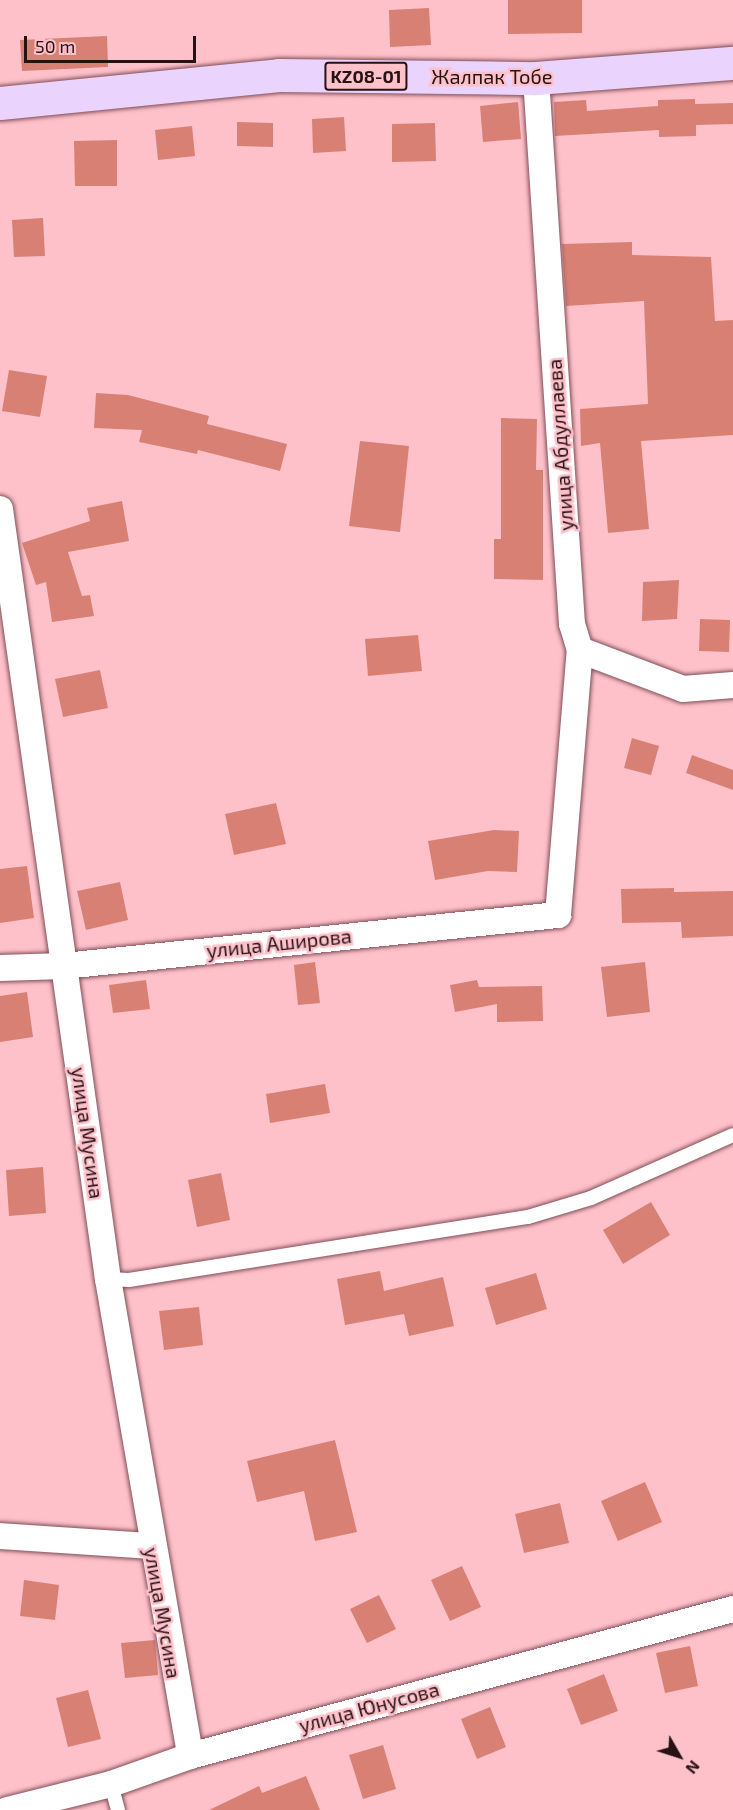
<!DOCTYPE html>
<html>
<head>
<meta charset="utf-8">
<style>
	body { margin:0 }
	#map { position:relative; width:733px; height:1810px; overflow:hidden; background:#fec1ca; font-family:"Exo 2",sans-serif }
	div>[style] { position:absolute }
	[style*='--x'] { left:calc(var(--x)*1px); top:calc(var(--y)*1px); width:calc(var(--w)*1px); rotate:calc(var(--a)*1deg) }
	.building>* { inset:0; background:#d98074 }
	.roads { filter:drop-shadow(0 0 2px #814e57) drop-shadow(0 0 2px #814e57) }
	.service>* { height:14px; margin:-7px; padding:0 7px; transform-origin:7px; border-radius:7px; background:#fff }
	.minor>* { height:26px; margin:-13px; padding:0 13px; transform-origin:13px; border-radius:13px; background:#fff }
	.primary>* { height:33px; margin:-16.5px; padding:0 16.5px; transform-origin:16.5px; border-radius:16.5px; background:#ead4fd }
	span { translate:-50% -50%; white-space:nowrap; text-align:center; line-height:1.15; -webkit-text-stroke:5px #fec1ca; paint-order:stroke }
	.shield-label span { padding:2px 4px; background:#fec1ca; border:2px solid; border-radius:4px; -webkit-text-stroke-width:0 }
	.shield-label { font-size:18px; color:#261215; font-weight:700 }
	.street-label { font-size:20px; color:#261215 }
	.north { position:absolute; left:649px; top:1726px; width:60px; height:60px; -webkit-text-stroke:4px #fec1ca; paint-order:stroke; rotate:129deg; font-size:16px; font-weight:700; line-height:24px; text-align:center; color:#261215 }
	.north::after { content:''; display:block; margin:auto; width:21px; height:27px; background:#261215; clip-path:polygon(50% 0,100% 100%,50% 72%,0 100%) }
	.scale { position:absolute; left:24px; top:36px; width:172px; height:27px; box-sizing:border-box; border:3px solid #261215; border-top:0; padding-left:8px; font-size:18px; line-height:21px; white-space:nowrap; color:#261215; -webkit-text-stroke:4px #fec1ca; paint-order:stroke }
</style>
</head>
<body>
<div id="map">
	<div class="building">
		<i style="clip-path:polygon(508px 0,582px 0,582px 33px,508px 34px)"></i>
		<i style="clip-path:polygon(429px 8px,431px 45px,390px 47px,389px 10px)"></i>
		<i style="clip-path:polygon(107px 36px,108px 67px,22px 71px,20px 40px)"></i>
		<i style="clip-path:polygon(695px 99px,695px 104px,733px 103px,733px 124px,696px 125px,696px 136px,659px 137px,659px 130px,555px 136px,554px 102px,586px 100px,587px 111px,658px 106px,658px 100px)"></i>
		<i style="clip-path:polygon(518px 102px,521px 139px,483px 142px,480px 106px)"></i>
		<i style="clip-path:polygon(344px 117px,346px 151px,313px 153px,312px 119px)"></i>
		<i style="clip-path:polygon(237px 122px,273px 123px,273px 147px,237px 146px)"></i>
		<i style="clip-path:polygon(435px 123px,436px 161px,392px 162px,392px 124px)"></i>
		<i style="clip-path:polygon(192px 126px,195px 156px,158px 160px,155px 130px)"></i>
		<i style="clip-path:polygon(117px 140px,117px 186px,75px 186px,74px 141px)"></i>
		<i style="clip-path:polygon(43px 218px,45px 256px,14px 257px,12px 220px)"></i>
		<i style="clip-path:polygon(632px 242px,632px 255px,711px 257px,715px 321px,733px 320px,733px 435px,641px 441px,649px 529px,608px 533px,600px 443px,581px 446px,580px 409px,648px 404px,644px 301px,566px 306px,562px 244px)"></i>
		<i style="clip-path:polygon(9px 370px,47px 376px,40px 417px,2px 411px)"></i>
		<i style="clip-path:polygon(96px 393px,128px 395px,209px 416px,207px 424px,287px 444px,280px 471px,198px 450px,197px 454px,139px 442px,142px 430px,94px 428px)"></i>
		<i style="clip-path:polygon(501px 418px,537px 419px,536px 470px,543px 470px,543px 580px,494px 579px,494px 539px,501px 539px)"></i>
		<i style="clip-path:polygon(360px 441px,409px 446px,400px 532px,349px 526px)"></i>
		<i style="clip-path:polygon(122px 501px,129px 541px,68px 552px,82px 596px,90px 595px,94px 616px,52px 622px,46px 582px,36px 585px,22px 543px,90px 521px,87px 508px)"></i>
		<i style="clip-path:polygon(679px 580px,677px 619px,642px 621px,643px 582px)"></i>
		<i style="clip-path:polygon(700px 619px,730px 620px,729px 652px,699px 651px)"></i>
		<i style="clip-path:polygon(418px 635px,422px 671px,368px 676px,365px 639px)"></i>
		<i style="clip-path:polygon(100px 670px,108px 708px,63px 717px,55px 679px)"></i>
		<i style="clip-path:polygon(632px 738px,659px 746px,651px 775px,624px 768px)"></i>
		<i style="clip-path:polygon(692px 755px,733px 770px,733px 790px,686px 773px)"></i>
		<i style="clip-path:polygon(276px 803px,286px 844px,234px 855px,225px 814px)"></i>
		<i style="clip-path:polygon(494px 830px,519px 831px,517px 872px,488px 871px,435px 880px,428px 841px)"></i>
		<i style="clip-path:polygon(27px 866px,34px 918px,0 923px,0 869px)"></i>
		<i style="clip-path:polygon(120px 882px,128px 920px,86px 930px,77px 891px)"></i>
		<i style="clip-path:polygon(674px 888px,674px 892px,733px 891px,733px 936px,682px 938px,681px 922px,622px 923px,621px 889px)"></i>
		<i style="clip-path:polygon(315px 962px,320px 1003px,298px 1005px,294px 965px)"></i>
		<i style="clip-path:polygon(645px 962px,650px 1012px,607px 1017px,601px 967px)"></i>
		<i style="clip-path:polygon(146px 980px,150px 1009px,113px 1013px,109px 985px)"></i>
		<i style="clip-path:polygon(477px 980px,479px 987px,542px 986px,543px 1021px,497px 1022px,497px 1004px,455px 1012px,450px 985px)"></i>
		<i style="clip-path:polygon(27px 992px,33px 1037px,0 1042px,0 996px)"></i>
		<i style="clip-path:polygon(325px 1084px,330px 1113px,270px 1123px,266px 1094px)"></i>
		<i style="clip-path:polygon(43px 1167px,46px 1213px,9px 1216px,6px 1170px)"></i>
		<i style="clip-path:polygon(221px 1173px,230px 1220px,197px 1227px,188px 1180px)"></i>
		<i style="clip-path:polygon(651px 1202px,670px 1235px,623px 1264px,603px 1230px)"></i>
		<i style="clip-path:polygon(380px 1271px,384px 1291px,443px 1277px,454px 1326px,409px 1336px,404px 1314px,345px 1325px,337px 1279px)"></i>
		<i style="clip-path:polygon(536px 1273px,547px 1309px,496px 1325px,485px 1288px)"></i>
		<i style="clip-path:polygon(199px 1307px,203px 1345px,164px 1350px,159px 1311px)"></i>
		<i style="clip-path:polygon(335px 1440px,357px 1532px,315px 1541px,304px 1491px,257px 1502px,247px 1461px)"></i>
		<i style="clip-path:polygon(645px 1482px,662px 1522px,618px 1541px,601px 1501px)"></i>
		<i style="clip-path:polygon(560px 1503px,569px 1543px,524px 1553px,515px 1514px)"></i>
		<i style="clip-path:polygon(462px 1566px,481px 1607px,450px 1621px,431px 1580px)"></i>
		<i style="clip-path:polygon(24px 1580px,59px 1585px,55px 1620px,20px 1616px)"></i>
		<i style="clip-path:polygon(379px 1595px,396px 1629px,367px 1643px,350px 1609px)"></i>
		<i style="clip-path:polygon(155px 1640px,158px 1675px,125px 1678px,121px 1643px)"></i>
		<i style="clip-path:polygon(690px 1646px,698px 1686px,665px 1693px,656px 1653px)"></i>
		<i style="clip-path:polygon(604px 1674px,618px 1711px,581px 1725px,567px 1689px)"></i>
		<i style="clip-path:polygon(88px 1690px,101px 1739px,68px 1747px,56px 1698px)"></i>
		<i style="clip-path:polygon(490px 1707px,506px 1747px,477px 1759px,461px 1719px)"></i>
		<i style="clip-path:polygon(383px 1745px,396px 1789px,363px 1799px,349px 1755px)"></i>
		<i style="clip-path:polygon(306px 1776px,320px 1810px,209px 1810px,259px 1786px,262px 1793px)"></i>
	</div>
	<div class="roads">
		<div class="service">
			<i style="--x:108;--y:1279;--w:21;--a:3"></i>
			<i style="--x:129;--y:1280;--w:404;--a:-9"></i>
			<i style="--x:528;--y:1217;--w:66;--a:-16.8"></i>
			<i style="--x:591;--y:1198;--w:155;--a:-23.9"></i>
			<i style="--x:111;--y:1784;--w:27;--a:75"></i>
		</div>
		<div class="minor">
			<i style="--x:536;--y:78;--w:547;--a:86.23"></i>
			<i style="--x:572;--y:624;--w:27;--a:73"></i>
			<i style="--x:580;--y:650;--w:110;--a:20.7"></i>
			<i style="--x:683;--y:689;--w:50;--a:-4.6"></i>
			<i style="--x:0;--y:509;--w:778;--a:82.02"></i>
			<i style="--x:108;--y:1279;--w:484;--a:80.2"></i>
			<i style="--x:0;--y:968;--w:64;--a:-1.8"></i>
			<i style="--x:64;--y:966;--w:497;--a:-5.9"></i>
			<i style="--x:558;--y:915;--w:266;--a:-85.3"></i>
			<i style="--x:0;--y:1536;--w:151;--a:3.8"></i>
			<i style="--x:7;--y:1810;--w:107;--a:-14"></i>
			<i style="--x:111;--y:1784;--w:84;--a:-19.5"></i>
			<i style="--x:190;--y:1756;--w:563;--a:-15.15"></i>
		</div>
		<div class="primary">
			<i style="--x:0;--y:103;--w:280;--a:-5.7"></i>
			<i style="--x:279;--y:75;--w:257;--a:0.7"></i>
			<i style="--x:536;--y:78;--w:198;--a:-4.4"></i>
		</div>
	</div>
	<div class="shield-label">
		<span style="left:366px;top:76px">KZ08-01</span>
	</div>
	<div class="street-label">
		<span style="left:492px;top:76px">Жалпак Тобе</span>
		<span style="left:560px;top:445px;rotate:-94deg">улица Абдуллаева</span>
		<span style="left:279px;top:943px;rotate:-6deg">улица Аширова</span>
		<span style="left:88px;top:1133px;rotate:82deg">улица Мусина</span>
		<span style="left:163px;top:1613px;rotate:80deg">улица Мусина</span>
		<span style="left:369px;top:1707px;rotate:-15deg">улица Юнусова</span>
	</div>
	<div class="north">N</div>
	<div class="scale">50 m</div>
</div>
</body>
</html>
